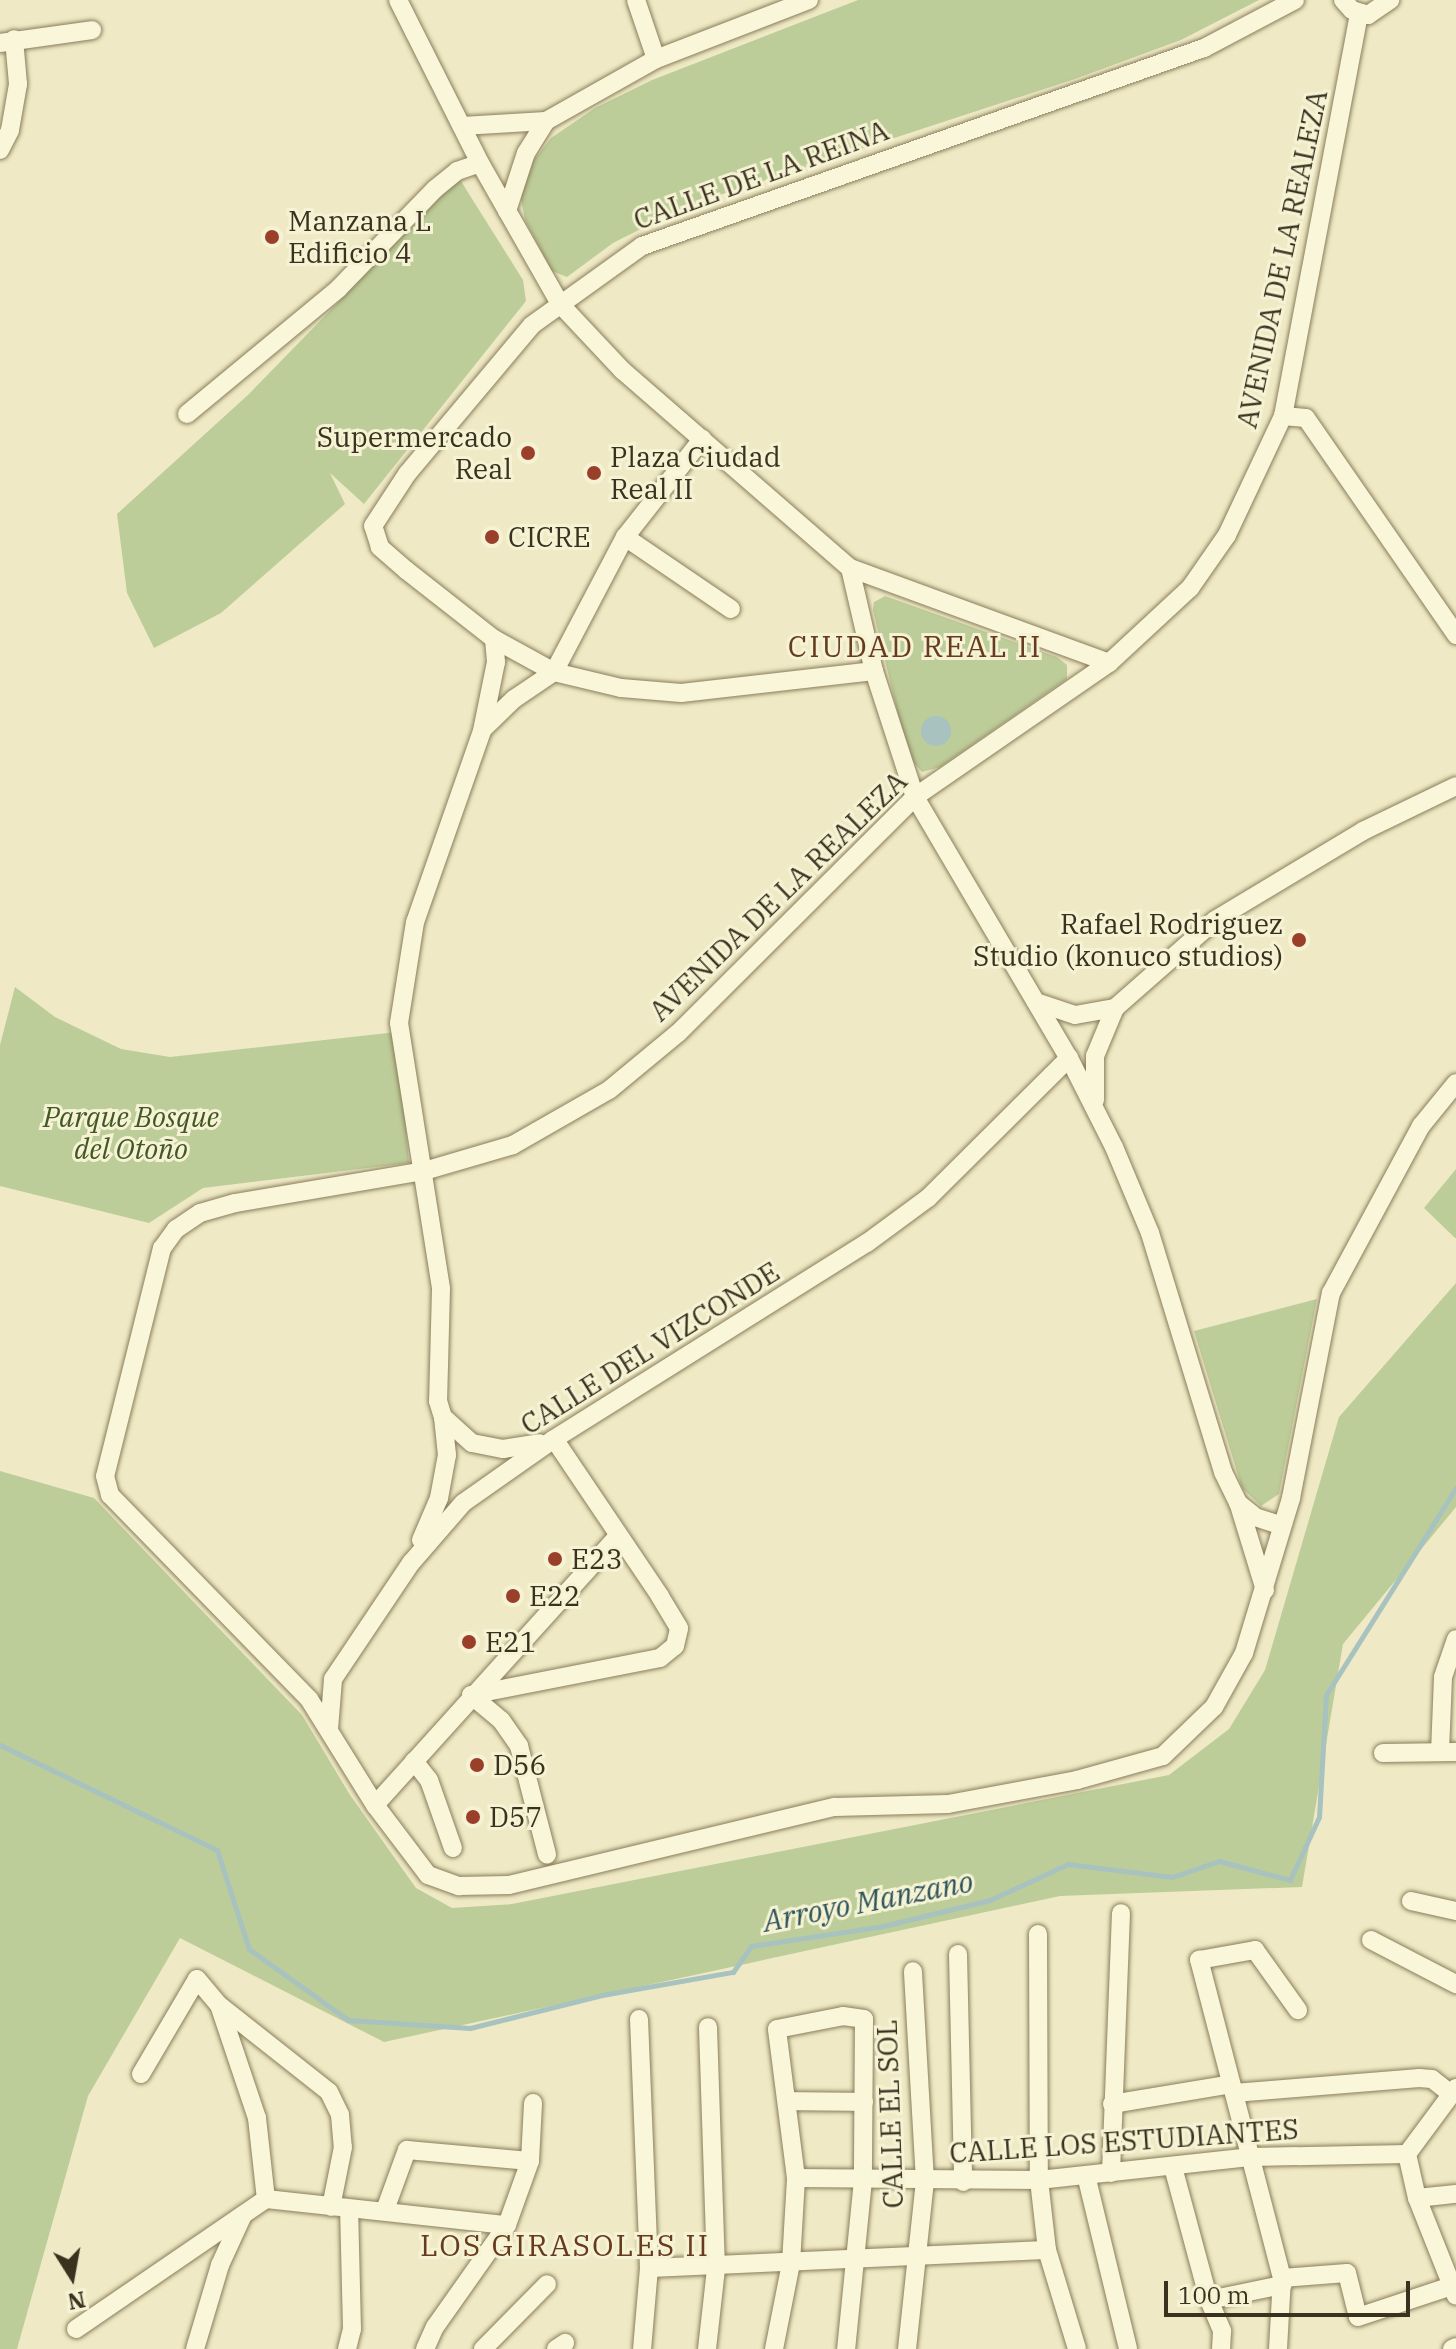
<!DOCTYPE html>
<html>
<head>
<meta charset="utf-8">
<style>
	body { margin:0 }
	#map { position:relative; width:1456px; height:2349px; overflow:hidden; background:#efeac5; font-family:"IBM Plex Serif",serif }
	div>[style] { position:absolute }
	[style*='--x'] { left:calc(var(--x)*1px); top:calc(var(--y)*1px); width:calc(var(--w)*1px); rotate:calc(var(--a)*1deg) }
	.green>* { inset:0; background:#bdcd99 }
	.water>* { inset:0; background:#a7c2bf }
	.round { border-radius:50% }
	.stream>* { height:5px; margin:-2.5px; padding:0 2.5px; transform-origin:2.5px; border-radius:2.5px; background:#a7c2bf }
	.roads { filter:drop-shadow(0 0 2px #8a7d5b) drop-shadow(0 0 2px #8a7d5b) }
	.street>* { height:18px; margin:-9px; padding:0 9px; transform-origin:9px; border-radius:9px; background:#f9f6d9 }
	.dots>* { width:22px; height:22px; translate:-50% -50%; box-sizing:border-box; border:4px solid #f6f3d5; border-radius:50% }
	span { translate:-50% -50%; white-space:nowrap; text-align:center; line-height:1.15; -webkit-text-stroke:6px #f6f3d5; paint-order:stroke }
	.street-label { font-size:28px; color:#3a311f }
	.poi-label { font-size:28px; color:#3a311f }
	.left { translate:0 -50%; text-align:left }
	.right { translate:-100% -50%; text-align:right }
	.park-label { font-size:28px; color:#415725; font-style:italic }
	.neighbourhood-label { font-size:30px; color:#673b1e; letter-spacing:2px }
	.water-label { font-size:30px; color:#2e545a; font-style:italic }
	.north { position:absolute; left:32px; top:2237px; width:80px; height:80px; -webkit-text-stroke:6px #f6f3d5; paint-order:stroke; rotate:169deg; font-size:22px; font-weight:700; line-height:32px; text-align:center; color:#3a311f }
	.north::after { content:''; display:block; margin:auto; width:28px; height:36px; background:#3a311f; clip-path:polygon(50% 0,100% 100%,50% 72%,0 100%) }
	.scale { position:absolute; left:1164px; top:2281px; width:246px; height:36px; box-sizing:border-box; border:4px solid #3a311f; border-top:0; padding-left:10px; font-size:24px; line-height:28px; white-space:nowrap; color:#3a311f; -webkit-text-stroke:6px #f6f3d5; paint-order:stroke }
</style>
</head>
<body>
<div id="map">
	<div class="green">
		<i style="clip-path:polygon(858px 0,1259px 0,1181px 40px,1075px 79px,686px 206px,613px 243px,567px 277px,552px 271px,525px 220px,519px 189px,526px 170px,551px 138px,595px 108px,652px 80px)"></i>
		<i style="clip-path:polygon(459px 178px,523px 280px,526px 301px,364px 504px,330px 473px,345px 504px,221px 613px,154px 648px,127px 593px,117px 514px,249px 394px)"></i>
		<i style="clip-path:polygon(885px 596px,1057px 657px,1067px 665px,1067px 679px,940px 767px,922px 772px,908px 756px,873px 610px,874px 602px)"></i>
		<i style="clip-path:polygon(15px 987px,55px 1017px,121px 1049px,170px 1057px,397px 1032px,409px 1163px,203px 1188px,149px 1223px,0 1186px,0 1045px)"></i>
		<i style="clip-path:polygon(1456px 1169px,1456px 1238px,1455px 1238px,1424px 1208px)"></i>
		<i style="clip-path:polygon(1456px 1283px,1456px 1507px,1343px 1644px,1302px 1887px,1060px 1896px,384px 2042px,180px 1938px,88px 2096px,17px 2349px,0 2349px,0 1471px,94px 1498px,302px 1715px,350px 1795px,416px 1888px,452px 1908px,512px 1904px,1169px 1775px,1229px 1729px,1265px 1670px,1339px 1417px)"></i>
		<i style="clip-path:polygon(1317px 1299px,1279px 1494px,1261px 1506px,1242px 1488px,1194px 1331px)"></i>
	</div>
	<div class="water">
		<i class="round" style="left:921px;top:716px;width:30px;height:30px"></i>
	</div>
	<div class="stream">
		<i style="--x:0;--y:1745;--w:241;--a:25.8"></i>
		<i style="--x:217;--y:1850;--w:104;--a:72.1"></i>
		<i style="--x:249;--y:1949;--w:122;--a:35.6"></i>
		<i style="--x:348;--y:2020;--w:122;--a:3.8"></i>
		<i style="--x:470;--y:2028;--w:136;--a:-14"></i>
		<i style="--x:602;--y:1995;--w:133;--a:-10"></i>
		<i style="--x:733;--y:1972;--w:32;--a:-55"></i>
		<i style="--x:751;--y:1946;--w:134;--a:-8.6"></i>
		<i style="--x:883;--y:1926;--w:110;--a:-13.7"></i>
		<i style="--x:990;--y:1900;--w:86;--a:-24.8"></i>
		<i style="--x:1068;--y:1864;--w:105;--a:7.1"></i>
		<i style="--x:1172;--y:1877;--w:50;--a:-18.8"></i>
		<i style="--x:1219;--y:1861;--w:73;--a:15"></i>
		<i style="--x:1290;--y:1880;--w:69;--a:-65.3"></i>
		<i style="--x:1319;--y:1817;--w:122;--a:-86.7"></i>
		<i style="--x:1326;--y:1695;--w:244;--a:-57.9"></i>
	</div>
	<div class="roads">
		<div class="street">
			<i style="--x:398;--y:0;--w:182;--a:63.3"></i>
			<i style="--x:480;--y:163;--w:162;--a:60.4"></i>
			<i style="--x:560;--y:304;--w:91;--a:46.8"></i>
			<i style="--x:622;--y:370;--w:302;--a:41"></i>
			<i style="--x:850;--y:568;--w:276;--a:20.1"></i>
			<i style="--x:636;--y:0;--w:62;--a:71.3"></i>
			<i style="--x:1343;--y:0;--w:13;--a:48"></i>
			<i style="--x:1352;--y:10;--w:17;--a:17"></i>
			<i style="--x:1368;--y:15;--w:27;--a:-34"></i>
			<i style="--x:1359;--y:14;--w:409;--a:100.7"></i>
			<i style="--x:1283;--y:416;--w:132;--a:115.2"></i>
			<i style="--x:1227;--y:535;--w:65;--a:124.9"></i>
			<i style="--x:1190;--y:588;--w:110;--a:137.2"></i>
			<i style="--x:1109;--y:663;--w:236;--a:145.4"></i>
			<i style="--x:915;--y:797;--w:334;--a:135.1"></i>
			<i style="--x:678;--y:1033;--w:89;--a:140.4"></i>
			<i style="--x:609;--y:1090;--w:111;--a:150.2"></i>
			<i style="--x:513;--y:1145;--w:93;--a:163.7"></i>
			<i style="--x:424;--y:1171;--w:192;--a:170.4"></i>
			<i style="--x:235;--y:1203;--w:36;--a:164"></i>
			<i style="--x:200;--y:1213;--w:29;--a:146"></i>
			<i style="--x:176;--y:1229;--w:24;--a:126"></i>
			<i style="--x:162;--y:1248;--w:235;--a:104"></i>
			<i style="--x:105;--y:1476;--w:20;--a:75"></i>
			<i style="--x:110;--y:1495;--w:285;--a:45.7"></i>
			<i style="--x:309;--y:1699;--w:125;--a:58.1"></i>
			<i style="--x:375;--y:1805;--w:88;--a:52.9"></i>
			<i style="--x:428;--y:1875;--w:33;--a:20"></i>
			<i style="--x:459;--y:1886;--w:50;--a:-1.1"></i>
			<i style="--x:509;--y:1885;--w:335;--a:-13.5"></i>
			<i style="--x:835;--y:1807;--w:113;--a:-1.5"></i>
			<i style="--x:948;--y:1804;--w:131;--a:-10.5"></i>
			<i style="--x:1077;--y:1780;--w:89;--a:-15.6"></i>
			<i style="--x:1163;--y:1756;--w:71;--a:-43.9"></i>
			<i style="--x:1214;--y:1707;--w:62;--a:-60.9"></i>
			<i style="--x:1244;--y:1653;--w:162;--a:-73.1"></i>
			<i style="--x:1291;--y:1498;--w:209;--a:-79"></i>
			<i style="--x:1331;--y:1293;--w:190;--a:-61.7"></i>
			<i style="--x:1421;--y:1126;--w:55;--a:-50.9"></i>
			<i style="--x:0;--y:43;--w:93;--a:-8"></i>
			<i style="--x:462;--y:126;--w:84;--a:-3.4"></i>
			<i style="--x:0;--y:150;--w:22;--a:-63"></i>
			<i style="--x:10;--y:130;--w:47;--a:-80.1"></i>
			<i style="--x:18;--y:84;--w:45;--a:-95.1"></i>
			<i style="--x:507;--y:211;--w:61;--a:-71.9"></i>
			<i style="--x:526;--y:153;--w:38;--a:-58"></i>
			<i style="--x:546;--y:121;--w:126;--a:-29.4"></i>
			<i style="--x:656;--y:59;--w:164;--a:-21.1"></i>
			<i style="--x:187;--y:414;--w:196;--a:-39.6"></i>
			<i style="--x:338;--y:289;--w:139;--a:-45.9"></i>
			<i style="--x:435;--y:189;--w:28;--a:-39"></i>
			<i style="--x:457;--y:171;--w:24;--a:-19"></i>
			<i style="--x:1283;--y:416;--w:23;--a:5"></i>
			<i style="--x:1306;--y:418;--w:264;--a:55.3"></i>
			<i style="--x:625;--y:537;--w:128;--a:34.2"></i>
			<i style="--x:850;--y:568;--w:106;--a:76.9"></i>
			<i style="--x:874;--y:671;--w:133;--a:72"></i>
			<i style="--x:915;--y:797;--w:303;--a:59.5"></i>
			<i style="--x:1069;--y:1058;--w:100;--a:63.2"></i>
			<i style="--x:1114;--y:1147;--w:93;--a:67.3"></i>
			<i style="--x:1150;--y:1233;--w:250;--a:73"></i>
			<i style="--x:1223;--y:1472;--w:34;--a:64"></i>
			<i style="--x:1238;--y:1503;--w:22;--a:39"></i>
			<i style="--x:1255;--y:1517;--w:28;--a:18"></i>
			<i style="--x:494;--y:639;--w:23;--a:85"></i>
			<i style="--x:496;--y:662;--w:70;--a:101.5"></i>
			<i style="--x:482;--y:731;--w:202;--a:109.3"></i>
			<i style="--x:415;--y:922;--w:102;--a:99"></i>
			<i style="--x:399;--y:1023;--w:269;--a:81"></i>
			<i style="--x:441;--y:1289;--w:112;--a:91.5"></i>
			<i style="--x:438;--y:1401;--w:17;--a:73"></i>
			<i style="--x:443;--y:1417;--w:39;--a:42"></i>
			<i style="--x:472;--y:1443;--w:32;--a:11"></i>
			<i style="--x:503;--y:1449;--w:37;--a:-9"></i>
			<i style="--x:874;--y:671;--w:194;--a:173.5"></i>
			<i style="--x:681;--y:693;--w:60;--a:-175.2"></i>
			<i style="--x:621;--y:688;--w:69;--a:-166.6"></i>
			<i style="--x:554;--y:672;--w:68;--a:-151.2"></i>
			<i style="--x:494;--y:639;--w:112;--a:-141.9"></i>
			<i style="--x:406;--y:570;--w:35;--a:-139"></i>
			<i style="--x:380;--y:547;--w:22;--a:-108"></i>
			<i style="--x:373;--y:526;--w:62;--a:-56.8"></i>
			<i style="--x:407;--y:474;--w:194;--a:-50"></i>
			<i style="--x:532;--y:325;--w:135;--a:-35.7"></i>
			<i style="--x:642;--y:246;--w:596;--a:-19.41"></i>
			<i style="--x:1204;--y:48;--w:103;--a:-27.8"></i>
			<i style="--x:483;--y:729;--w:43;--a:-44.1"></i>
			<i style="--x:514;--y:699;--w:48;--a:-34"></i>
			<i style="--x:554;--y:672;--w:153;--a:-62.3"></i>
			<i style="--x:625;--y:537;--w:125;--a:-51.8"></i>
			<i style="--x:1036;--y:1002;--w:41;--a:18.4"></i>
			<i style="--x:1075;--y:1015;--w:41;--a:-9.9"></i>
			<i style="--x:1115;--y:1008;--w:133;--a:-41.3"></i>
			<i style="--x:1215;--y:920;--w:173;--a:-31"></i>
			<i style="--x:1363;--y:831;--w:103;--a:-25.8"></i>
			<i style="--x:1095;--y:1100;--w:44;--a:-90"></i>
			<i style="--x:1095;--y:1056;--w:52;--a:-67.4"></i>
			<i style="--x:1239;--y:1505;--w:89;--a:73"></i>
			<i style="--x:421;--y:1540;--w:46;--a:-66.8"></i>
			<i style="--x:439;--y:1498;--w:44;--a:-79.5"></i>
			<i style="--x:447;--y:1455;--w:36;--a:-96"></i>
			<i style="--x:471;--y:1695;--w:193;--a:-11.1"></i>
			<i style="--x:660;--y:1658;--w:19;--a:-39"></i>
			<i style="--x:675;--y:1646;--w:18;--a:-77"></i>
			<i style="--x:679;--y:1628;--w:37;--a:-121"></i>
			<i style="--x:660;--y:1596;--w:189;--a:-124"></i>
			<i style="--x:471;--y:1695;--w:39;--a:40"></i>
			<i style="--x:501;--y:1720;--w:32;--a:55"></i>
			<i style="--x:519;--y:1746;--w:112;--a:75.5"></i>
			<i style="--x:329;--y:1729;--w:50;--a:-85.4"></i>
			<i style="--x:333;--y:1679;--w:140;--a:-56.1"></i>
			<i style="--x:411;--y:1563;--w:79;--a:-49.1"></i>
			<i style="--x:463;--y:1503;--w:111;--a:-35.1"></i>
			<i style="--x:554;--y:1439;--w:369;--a:-32.1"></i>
			<i style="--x:867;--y:1243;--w:76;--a:-36.4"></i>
			<i style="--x:928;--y:1198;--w:199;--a:-44.8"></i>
			<i style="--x:1440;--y:1752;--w:75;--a:-87.7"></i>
			<i style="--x:1443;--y:1677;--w:40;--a:-71.1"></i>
			<i style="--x:1383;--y:1753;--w:73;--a:-0.8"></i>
			<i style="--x:414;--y:1761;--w:24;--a:52"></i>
			<i style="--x:429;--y:1780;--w:72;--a:70.6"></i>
			<i style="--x:375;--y:1805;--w:361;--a:-47.9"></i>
			<i style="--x:1411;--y:1901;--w:46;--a:12.5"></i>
			<i style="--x:1038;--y:1934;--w:246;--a:89.8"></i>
			<i style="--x:1039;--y:2180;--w:70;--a:83.5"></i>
			<i style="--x:1047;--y:2250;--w:103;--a:73.1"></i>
			<i style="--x:1371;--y:1940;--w:96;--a:27.4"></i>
			<i style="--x:958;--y:1954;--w:228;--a:88.7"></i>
			<i style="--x:219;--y:2005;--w:119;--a:71.4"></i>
			<i style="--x:257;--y:2118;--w:81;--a:83.7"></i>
			<i style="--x:639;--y:2019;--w:249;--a:87.7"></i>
			<i style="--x:649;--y:2268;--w:81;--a:94.9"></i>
			<i style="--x:141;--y:2074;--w:110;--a:-59.5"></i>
			<i style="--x:197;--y:1979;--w:34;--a:50"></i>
			<i style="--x:219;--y:2005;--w:140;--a:38.3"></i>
			<i style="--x:329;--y:2092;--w:25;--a:64"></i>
			<i style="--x:340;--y:2115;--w:32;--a:85"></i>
			<i style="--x:343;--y:2147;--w:61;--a:101.3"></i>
			<i style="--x:1456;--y:2088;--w:82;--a:126.6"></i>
			<i style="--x:1407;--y:2154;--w:45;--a:77.2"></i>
			<i style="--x:1417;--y:2198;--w:105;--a:68.3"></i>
			<i style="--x:1234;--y:2093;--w:186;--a:-4.6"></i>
			<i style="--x:1419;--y:2078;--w:13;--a:4"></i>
			<i style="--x:1432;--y:2079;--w:24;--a:38"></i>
			<i style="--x:787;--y:2101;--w:77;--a:0.7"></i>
			<i style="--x:1112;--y:2104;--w:121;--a:-9.5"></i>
			<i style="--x:1173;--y:2167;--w:138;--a:74.9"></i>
			<i style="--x:1209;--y:2300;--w:75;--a:-11.6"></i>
			<i style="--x:1111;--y:2173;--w:260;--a:-87.8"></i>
			<i style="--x:1086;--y:2175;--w:179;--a:76.4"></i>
			<i style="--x:796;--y:2178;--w:243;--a:0.5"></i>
			<i style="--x:1039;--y:2180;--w:214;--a:-6.2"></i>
			<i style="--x:1252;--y:2157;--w:155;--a:-1.1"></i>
			<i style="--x:1417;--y:2198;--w:39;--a:-6"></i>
			<i style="--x:385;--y:2210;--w:64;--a:-69.9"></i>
			<i style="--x:407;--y:2150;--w:123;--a:5.1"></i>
			<i style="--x:649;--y:2268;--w:398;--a:-2.6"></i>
			<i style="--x:1282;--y:2278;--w:65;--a:-4.4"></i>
			<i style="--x:1347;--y:2273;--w:45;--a:76"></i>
			<i style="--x:1358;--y:2317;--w:99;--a:-18.3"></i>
			<i style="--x:1209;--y:2300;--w:34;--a:67"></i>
			<i style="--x:1222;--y:2331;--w:18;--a:93"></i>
			<i style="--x:76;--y:2329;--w:230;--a:-34.4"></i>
			<i style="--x:266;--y:2199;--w:242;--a:6.2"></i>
			<i style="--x:195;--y:2349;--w:88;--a:-73.4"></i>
			<i style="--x:220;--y:2265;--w:55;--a:-65.3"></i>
			<i style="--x:347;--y:2349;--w:21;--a:-76"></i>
			<i style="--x:352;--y:2329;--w:120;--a:-91.4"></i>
			<i style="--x:425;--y:2349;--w:24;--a:-66"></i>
			<i style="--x:435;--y:2327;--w:125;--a:-54.8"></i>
			<i style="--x:507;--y:2225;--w:68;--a:-70.2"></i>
			<i style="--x:530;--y:2161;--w:58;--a:-87"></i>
			<i style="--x:483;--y:2349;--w:91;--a:-45.4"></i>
			<i style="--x:556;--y:2349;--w:11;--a:-34"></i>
			<i style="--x:707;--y:2349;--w:81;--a:-83.6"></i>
			<i style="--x:716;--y:2269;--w:242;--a:-91.9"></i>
			<i style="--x:774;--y:2349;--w:88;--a:-78.8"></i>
			<i style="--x:791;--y:2263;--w:85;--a:-86.6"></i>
			<i style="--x:796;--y:2178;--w:150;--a:-97.3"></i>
			<i style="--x:777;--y:2029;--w:67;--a:-11.1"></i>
			<i style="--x:843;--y:2016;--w:21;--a:8"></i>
			<i style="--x:864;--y:2019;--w:161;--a:90.4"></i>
			<i style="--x:863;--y:2180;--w:170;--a:95.7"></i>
			<i style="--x:907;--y:2349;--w:169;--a:-83.9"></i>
			<i style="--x:925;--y:2181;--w:210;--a:-93.3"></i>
			<i style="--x:1278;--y:2349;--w:71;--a:-86.8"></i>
			<i style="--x:1282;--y:2278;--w:329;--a:-104.6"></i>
			<i style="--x:1199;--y:1960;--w:57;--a:-10.1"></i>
			<i style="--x:1255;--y:1950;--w:74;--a:54.4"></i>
			<i style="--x:1452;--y:2349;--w:4;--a:-27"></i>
		</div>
	</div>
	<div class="dots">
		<i style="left:272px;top:237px;background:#9a3f2a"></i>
		<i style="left:528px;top:453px;background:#9a3f2a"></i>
		<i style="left:594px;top:473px;background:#9a3f2a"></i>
		<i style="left:492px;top:537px;background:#9a3f2a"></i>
		<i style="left:1299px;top:940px;background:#9a3f2a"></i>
		<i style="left:555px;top:1559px;background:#9a3f2a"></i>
		<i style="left:513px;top:1596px;background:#9a3f2a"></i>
		<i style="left:469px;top:1642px;background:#9a3f2a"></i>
		<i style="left:477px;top:1765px;background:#9a3f2a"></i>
		<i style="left:473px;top:1817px;background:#9a3f2a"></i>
	</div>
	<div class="street-label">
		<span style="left:761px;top:175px;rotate:-20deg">CALLE DE LA REINA</span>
		<span style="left:1282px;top:259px;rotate:-78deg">AVENIDA DE LA REALEZA</span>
		<span style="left:778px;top:896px;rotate:-44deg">AVENIDA DE LA REALEZA</span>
		<span style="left:650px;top:1348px;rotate:-32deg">CALLE DEL VIZCONDE</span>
		<span style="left:890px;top:2114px;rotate:-92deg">CALLE EL SOL</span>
		<span style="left:1124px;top:2141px;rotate:-4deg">CALLE LOS ESTUDIANTES</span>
	</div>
	<div class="poi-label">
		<span class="left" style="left:288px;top:237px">Manzana L<br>Edificio 4</span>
		<span class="right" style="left:512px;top:453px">Supermercado<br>Real</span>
		<span class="left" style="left:610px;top:473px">Plaza Ciudad<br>Real II</span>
		<span class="left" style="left:508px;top:537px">CICRE</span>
		<span class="right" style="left:1283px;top:940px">Rafael Rodriguez<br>Studio (konuco studios)</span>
		<span class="left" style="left:571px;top:1559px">E23</span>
		<span class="left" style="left:529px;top:1596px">E22</span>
		<span class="left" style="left:485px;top:1642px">E21</span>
		<span class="left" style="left:493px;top:1765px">D56</span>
		<span class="left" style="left:489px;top:1817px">D57</span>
	</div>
	<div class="park-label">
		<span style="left:131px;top:1133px">Parque Bosque<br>del Otoño</span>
	</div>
	<div class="neighbourhood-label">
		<span style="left:915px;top:646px">CIUDAD REAL II</span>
		<span style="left:565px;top:2245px">LOS GIRASOLES II</span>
	</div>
	<div class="water-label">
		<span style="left:868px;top:1901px;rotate:-11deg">Arroyo Manzano</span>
	</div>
	<div class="north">N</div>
	<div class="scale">100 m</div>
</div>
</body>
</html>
